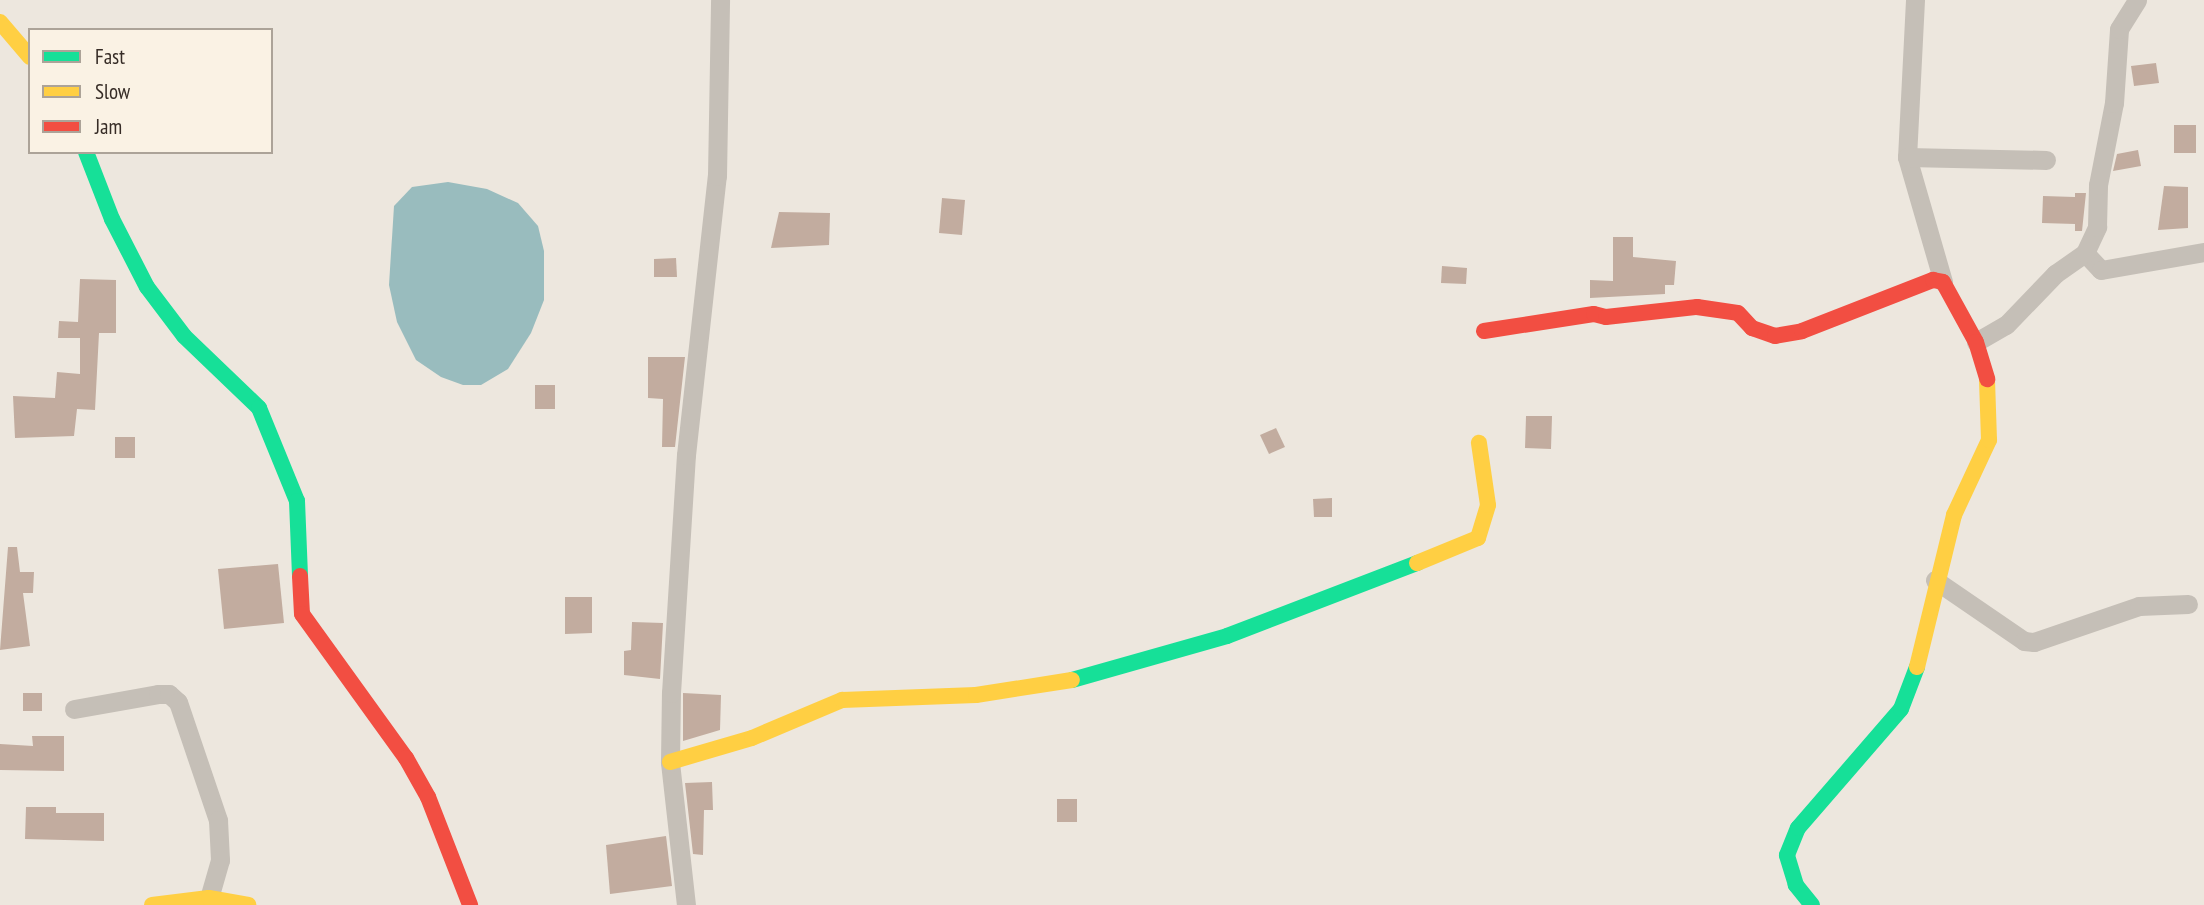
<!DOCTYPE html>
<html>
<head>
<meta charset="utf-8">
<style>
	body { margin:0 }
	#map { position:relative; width:2204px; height:905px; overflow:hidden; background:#ede7de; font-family:"PT Sans Narrow",sans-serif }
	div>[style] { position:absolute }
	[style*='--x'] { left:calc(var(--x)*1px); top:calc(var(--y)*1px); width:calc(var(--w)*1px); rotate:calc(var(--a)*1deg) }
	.water>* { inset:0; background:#99bcbe }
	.building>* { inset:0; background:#c2ac9f }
	.street>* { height:19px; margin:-9.5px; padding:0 9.5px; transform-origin:9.5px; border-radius:9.5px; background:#c5bfb7 }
	.fast>* { height:16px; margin:-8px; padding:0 8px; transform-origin:8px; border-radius:8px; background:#16e098 }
	.slow>* { height:16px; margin:-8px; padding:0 8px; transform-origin:8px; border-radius:8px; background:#ffcf43 }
	.jam>* { height:16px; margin:-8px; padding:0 8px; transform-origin:8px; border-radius:8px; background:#f24e42 }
	span { translate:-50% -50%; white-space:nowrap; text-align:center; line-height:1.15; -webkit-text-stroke:7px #faf2e4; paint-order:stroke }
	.legend { position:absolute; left:28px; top:28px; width:245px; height:126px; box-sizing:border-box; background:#faf2e4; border:2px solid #aca398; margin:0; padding:9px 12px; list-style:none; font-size:21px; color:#362c26 }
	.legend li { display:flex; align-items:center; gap:14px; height:35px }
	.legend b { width:35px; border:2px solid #aca398 }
</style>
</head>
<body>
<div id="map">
	<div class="water">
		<i style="clip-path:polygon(448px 182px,487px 189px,518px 203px,538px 226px,544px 251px,544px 300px,531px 333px,508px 369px,481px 385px,463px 385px,441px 377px,416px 360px,397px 322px,389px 285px,394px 206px,412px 187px)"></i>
	</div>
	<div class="building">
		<i style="clip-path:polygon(2156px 63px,2159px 83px,2134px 86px,2131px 66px)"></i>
		<i style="clip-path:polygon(2174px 125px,2196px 125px,2196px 153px,2174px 153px)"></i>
		<i style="clip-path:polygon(2138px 150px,2141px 166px,2113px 171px,2117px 154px)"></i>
		<i style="clip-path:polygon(2164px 186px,2188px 187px,2188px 228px,2158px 230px)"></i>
		<i style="clip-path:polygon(2075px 193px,2086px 193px,2082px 231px,2075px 231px,2075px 224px,2042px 223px,2043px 196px,2075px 197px)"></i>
		<i style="clip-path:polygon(942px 198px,965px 200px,962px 235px,939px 233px)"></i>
		<i style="clip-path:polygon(779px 212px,830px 213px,829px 245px,771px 248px)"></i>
		<i style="clip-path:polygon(1613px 237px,1633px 237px,1633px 257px,1676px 261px,1674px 285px,1665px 285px,1665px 294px,1590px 298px,1590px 280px,1613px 281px)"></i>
		<i style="clip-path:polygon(676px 258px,677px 277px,654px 277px,654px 259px)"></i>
		<i style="clip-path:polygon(1442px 266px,1467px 268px,1466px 284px,1441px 283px)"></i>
		<i style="clip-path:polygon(80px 279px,116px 280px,116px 333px,99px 333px,95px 410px,77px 409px,74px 436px,15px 438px,13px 396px,55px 398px,57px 372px,80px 374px,80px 338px,58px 338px,59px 321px,78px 322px)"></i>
		<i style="clip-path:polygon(648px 357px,685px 357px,675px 447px,662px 447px,663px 399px,648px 398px)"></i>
		<i style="clip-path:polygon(535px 385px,555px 385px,555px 409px,535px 409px)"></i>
		<i style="clip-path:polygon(1526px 416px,1552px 416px,1551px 449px,1525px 448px)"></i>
		<i style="clip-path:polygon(1276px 428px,1285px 447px,1269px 454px,1260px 435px)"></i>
		<i style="clip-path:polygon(115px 437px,135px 437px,135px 458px,115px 458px)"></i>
		<i style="clip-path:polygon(1332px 498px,1332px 517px,1314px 517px,1313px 499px)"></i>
		<i style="clip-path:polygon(8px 547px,17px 547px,20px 572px,34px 572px,33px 593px,23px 593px,30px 646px,0 650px)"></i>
		<i style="clip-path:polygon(278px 564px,284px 623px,224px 629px,218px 569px)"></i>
		<i style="clip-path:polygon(565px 597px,592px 597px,592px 633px,565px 634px)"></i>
		<i style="clip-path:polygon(632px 622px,663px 623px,660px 679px,624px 675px,624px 651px,631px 650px)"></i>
		<i style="clip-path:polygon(23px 693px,42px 693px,42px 711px,23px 711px)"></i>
		<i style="clip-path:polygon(683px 693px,721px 695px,720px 730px,683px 741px)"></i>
		<i style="clip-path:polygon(32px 736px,64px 736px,64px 771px,0 770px,0 744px,33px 746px)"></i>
		<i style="clip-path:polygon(712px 782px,713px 810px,704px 810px,703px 855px,693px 854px,685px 783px)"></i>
		<i style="clip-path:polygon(1057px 799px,1077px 799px,1077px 822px,1057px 822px)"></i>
		<i style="clip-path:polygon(26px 807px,56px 807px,56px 813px,104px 813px,104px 841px,25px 839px)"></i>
		<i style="clip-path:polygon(666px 836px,672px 886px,610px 894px,606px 845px)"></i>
	</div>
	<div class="street">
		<i style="--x:1915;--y:0;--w:157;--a:92.9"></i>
		<i style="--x:1907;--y:157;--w:130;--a:73.9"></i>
		<i style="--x:1907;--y:157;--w:139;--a:1.2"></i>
		<i style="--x:2085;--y:253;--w:23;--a:47"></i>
		<i style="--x:2101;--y:270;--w:105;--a:-9.9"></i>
		<i style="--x:1976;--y:342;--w:34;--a:-30"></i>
		<i style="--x:2006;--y:325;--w:71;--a:-46.1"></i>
		<i style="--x:2055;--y:274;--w:37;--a:-35"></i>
		<i style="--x:2085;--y:253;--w:29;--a:-65"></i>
		<i style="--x:2097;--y:227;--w:42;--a:-88.6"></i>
		<i style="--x:2098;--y:185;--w:84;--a:-79"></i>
		<i style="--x:2114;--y:103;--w:74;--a:-86.1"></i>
		<i style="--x:2119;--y:29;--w:34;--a:-58"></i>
		<i style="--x:1935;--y:580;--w:108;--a:34.4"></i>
		<i style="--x:2024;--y:641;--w:10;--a:6"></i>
		<i style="--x:2034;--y:642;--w:111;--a:-18.9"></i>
		<i style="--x:2139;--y:606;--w:49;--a:-2.3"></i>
		<i style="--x:74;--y:709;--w:85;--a:-10.1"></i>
		<i style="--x:158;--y:694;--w:11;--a:0"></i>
		<i style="--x:169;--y:694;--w:12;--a:42"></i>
		<i style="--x:178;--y:702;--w:125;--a:71.3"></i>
		<i style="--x:218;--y:820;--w:40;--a:87.1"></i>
		<i style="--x:220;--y:860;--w:40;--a:106"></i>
		<i style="--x:686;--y:905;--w:144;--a:-96.4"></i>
		<i style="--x:670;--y:762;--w:69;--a:-89.2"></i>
		<i style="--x:671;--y:693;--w:238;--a:-86.4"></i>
		<i style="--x:686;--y:455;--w:281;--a:-83.7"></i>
		<i style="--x:717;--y:176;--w:176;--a:-89"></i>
	</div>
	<div class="fast">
		<i style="--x:86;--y:152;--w:72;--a:68.8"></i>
		<i style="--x:112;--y:219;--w:76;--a:62.8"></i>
		<i style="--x:147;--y:287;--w:61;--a:52.9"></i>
		<i style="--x:184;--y:336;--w:104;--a:43.8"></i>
		<i style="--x:259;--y:408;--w:100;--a:67.8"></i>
		<i style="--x:297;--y:501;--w:75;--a:87.7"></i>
		<i style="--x:1072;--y:680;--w:161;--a:-15.8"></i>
		<i style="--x:1227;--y:636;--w:204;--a:-21"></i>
		<i style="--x:1812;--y:905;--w:26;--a:-129"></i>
		<i style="--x:1796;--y:885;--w:31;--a:-107"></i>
		<i style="--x:1787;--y:855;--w:29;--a:-68"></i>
		<i style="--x:1798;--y:828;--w:157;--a:-49.1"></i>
		<i style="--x:1901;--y:709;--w:45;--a:-69.1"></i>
	</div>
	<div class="slow">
		<i style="--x:0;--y:22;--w:46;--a:49.4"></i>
		<i style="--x:1417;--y:563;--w:66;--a:-22.3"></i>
		<i style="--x:1478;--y:538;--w:34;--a:-73"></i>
		<i style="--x:1488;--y:505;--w:63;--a:-98.3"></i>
		<i style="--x:1917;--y:667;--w:156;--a:-76.3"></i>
		<i style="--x:1954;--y:515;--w:83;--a:-65"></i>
		<i style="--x:1989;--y:440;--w:61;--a:-91.9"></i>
		<i style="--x:670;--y:762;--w:85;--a:-16.3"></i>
		<i style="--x:752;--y:738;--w:98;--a:-22.9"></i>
		<i style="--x:842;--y:700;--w:134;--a:-2.1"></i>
		<i style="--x:976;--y:695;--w:97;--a:-8.9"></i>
		<i style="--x:152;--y:905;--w:57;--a:-7"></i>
		<i style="--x:209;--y:898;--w:40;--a:10"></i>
	</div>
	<div class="jam">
		<i style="--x:1484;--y:331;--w:111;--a:-8.8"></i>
		<i style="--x:1594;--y:314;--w:12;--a:14"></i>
		<i style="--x:1606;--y:317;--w:92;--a:-6.3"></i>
		<i style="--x:1697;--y:307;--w:41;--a:8.3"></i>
		<i style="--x:1738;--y:313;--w:21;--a:47"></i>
		<i style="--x:1752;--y:328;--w:24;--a:19"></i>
		<i style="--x:1775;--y:336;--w:27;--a:-10"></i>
		<i style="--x:1802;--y:331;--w:141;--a:-21.3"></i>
		<i style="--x:1933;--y:280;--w:10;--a:11"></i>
		<i style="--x:1943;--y:282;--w:68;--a:61.2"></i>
		<i style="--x:1976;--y:342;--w:39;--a:73"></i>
		<i style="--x:300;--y:576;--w:38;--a:87"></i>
		<i style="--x:302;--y:614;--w:178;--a:54.2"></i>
		<i style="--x:406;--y:758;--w:45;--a:60.6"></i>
		<i style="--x:428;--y:797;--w:116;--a:68.7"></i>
	</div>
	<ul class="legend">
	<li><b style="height:9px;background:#16e098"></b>Fast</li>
	<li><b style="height:9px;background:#ffcf43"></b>Slow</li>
	<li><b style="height:9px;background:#f24e42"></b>Jam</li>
	</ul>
</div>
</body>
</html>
